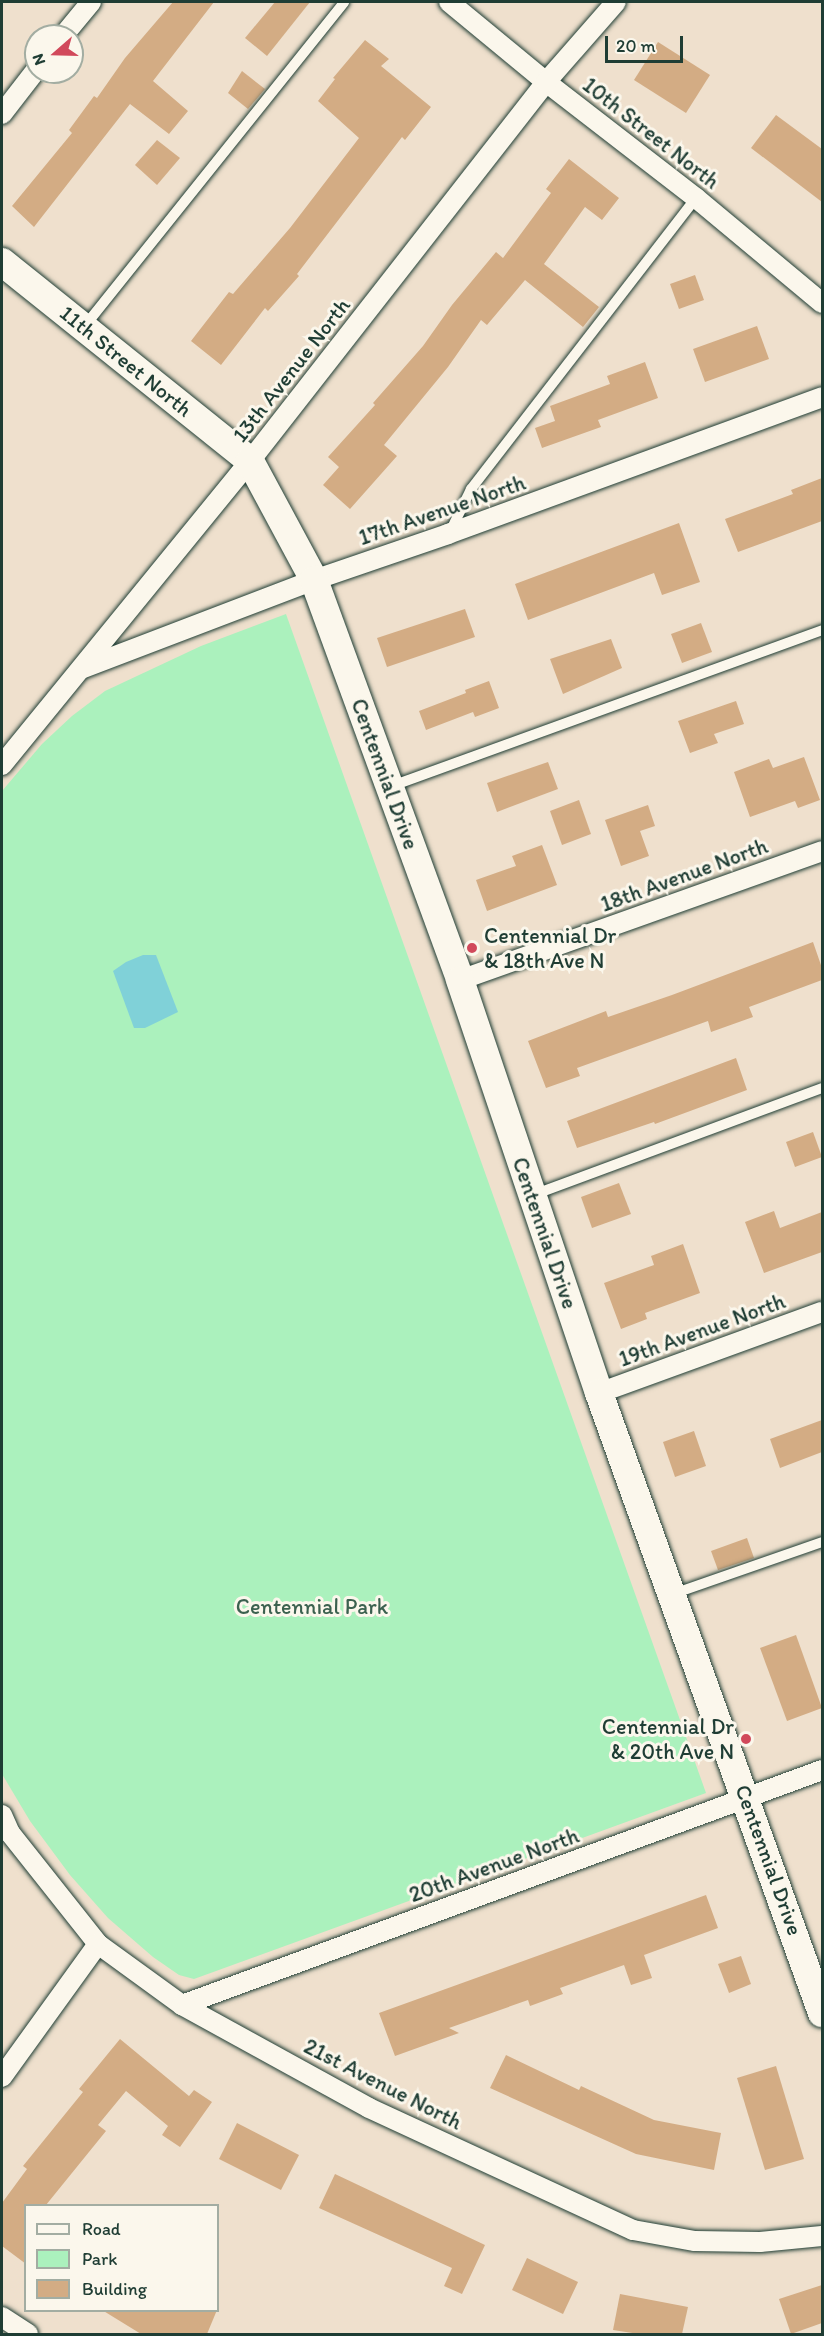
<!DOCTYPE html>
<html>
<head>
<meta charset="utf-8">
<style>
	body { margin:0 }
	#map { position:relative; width:824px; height:2336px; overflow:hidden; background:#efe0cd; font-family:Itim,sans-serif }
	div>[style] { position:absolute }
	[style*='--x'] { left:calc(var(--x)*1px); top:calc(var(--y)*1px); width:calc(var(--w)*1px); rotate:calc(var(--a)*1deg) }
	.green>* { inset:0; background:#abf1bd }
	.water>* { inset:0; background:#80d1d8 }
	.building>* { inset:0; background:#d3ac84 }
	.roads { filter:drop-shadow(0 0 2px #1f3d34) drop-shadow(0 0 2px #1f3d34) }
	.lane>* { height:10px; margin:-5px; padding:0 5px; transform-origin:5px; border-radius:5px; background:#fbf7ec }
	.street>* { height:20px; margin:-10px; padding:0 10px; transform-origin:10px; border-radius:10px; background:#fbf7ec }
	.secondary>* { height:28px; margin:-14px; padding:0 14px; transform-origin:14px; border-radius:14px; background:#fbf7ec }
	.dots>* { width:16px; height:16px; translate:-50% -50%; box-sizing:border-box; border:3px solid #fbf7ec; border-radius:50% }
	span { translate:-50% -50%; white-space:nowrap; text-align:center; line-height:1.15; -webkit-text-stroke:6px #fbf7ec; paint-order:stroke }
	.street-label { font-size:22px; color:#1f3d34 }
	.poi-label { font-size:22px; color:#1f3d34 }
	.left { translate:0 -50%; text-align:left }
	.right { translate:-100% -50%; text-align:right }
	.park-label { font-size:22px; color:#3b614f }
	.frame { position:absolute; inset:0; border:3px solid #1f3d34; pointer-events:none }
	.legend { position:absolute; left:24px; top:2204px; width:195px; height:108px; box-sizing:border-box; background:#fbf7ec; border:2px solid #a3ada2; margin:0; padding:8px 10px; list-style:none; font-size:18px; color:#1f3d34 }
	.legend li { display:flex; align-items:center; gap:12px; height:30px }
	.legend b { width:30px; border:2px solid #a3ada2 }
	.north { position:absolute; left:24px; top:24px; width:60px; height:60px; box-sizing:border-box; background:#fbf7ec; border:2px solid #a3ada2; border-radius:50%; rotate:250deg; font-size:16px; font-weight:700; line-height:24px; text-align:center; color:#1f3d34 }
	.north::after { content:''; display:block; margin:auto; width:21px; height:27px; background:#d1495b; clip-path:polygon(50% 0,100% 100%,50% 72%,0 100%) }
	.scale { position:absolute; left:605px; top:36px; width:78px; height:27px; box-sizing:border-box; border:3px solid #1f3d34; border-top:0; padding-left:8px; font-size:18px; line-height:21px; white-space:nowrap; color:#1f3d34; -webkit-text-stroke:4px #fbf7ec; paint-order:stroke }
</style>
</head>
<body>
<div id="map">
	<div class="green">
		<i style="clip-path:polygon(286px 614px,706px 1793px,194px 1979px,179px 1975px,153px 1957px,108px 1918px,70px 1875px,30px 1821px,2px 1774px,2px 791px,42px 744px,72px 716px,105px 691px,201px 646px)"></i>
	</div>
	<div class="water">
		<i style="clip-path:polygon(143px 955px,156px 955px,178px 1012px,145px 1028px,134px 1028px,113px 971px,126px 962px)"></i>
	</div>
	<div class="building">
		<i style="clip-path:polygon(173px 2px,214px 2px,153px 81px,188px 111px,169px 134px,130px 104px,34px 227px,12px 206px,72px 133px,69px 130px,94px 96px,97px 98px,125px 58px)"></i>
		<i style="clip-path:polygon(275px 2px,310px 2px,267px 56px,245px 38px)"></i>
		<i style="clip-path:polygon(365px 40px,389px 59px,381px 66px,431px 107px,405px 140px,402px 137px,297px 274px,299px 276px,268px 311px,265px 308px,221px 365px,191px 341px,229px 292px,233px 294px,290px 228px,359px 138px,318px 101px,335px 79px,333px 78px)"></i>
		<i style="clip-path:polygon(658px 42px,710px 75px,686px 113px,634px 80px)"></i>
		<i style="clip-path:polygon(242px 71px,265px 89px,248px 109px,228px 93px)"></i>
		<i style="clip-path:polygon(776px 115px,822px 149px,822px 202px,751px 148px)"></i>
		<i style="clip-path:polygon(157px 140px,180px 158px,157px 185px,135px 165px)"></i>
		<i style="clip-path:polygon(569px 159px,619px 198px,602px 220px,585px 207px,544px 264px,599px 307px,583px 327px,525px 280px,487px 325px,481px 320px,448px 367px,384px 445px,397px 456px,350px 509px,323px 485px,339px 467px,328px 457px,375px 405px,373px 403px,423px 346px,452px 305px,496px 252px,503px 258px,551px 193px,546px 189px)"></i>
		<i style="clip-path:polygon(695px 275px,704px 300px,679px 309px,670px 284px)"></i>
		<i style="clip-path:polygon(757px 326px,769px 359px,705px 382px,693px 349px)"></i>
		<i style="clip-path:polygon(645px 362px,658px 398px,598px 420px,601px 427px,542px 448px,535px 428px,555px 421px,550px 406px,610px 384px,607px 376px)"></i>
		<i style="clip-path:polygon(822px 478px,822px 521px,738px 552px,725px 519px,793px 494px,791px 490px)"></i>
		<i style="clip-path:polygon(679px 523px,700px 582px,662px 595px,654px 573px,528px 620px,515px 584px)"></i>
		<i style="clip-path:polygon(465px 609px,475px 637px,387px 667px,377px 638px)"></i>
		<i style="clip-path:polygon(701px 623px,712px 652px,682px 663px,671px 634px)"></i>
		<i style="clip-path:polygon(611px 639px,622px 668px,563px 694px,550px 659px)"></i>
		<i style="clip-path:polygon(489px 681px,499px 708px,475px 717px,473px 712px,426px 730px,419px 711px,466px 693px,465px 690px)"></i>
		<i style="clip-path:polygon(736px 701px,744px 724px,714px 734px,718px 743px,690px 753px,678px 721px)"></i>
		<i style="clip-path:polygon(804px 757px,820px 800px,798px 808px,795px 801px,750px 817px,734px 772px,769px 759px,773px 768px)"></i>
		<i style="clip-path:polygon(548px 762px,558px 789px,497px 812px,487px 783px)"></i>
		<i style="clip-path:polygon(579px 800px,591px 834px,562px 845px,550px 811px)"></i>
		<i style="clip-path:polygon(648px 805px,655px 826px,640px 831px,649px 856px,621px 866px,605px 820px)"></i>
		<i style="clip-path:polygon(542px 845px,557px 885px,487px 911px,476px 880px,516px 866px,512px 856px)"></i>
		<i style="clip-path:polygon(813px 942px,822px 968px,822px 980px,749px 1007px,753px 1017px,711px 1032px,708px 1021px,577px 1068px,580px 1076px,546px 1088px,528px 1041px,606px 1011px,608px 1017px,672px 995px)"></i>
		<i style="clip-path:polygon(736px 1058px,747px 1090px,655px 1124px,654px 1122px,577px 1148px,567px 1121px)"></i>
		<i style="clip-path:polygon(813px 1132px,822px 1157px,795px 1167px,786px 1142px)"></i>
		<i style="clip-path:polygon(619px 1183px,631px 1214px,592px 1228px,581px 1197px)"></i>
		<i style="clip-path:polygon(774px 1211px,780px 1228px,822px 1212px,822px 1252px,764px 1273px,745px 1222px)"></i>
		<i style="clip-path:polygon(683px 1244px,700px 1293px,645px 1313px,647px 1319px,621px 1329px,604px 1283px,654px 1265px,651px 1256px)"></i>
		<i style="clip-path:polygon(822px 1420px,822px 1452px,780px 1468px,770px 1439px)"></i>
		<i style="clip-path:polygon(694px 1431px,706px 1466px,675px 1477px,663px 1442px)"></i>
		<i style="clip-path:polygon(747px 1538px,754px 1558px,718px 1570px,711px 1551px)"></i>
		<i style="clip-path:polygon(796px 1635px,822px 1708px,787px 1721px,760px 1648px)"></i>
		<i style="clip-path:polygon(706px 1895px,718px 1928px,644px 1955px,652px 1978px,631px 1985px,624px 1965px,560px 1988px,563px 1994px,530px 2006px,528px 2000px,449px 2028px,459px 2033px,395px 2056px,379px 2013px)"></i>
		<i style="clip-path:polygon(741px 1956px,751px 1984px,729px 1993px,718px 1964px)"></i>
		<i style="clip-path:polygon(120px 2039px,189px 2096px,194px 2090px,212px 2102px,180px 2147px,162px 2135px,168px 2126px,126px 2091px,98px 2125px,106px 2131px,46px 2205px,26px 2205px,26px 2264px,2px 2246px,2px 2203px,27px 2169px,23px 2166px,83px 2092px,79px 2089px)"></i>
		<i style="clip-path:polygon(506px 2055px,579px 2090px,581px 2086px,654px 2120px,721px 2133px,714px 2170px,636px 2154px,490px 2088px)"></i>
		<i style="clip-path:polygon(776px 2066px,804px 2159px,765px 2170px,737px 2078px)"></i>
		<i style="clip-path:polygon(237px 2123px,299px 2155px,281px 2190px,219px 2159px)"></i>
		<i style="clip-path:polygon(335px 2174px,485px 2245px,462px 2294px,444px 2286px,452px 2268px,319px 2208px)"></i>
		<i style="clip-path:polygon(527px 2258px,578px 2282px,563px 2314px,512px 2290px)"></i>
		<i style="clip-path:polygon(822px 2285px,822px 2323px,791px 2334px,779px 2299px)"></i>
		<i style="clip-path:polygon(620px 2294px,688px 2307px,682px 2334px,639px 2334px,613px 2330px)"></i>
		<i style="clip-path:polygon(102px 2310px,217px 2310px,207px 2334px,141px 2334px)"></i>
	</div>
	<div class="roads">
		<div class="lane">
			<i style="--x:84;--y:327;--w:416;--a:-51.3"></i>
			<i style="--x:449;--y:534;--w:50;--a:-63.9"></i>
			<i style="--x:471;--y:489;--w:368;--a:-52.3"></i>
			<i style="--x:389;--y:787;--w:461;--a:-19.9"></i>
			<i style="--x:533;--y:1195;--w:308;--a:-20.3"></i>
			<i style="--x:673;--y:1594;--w:158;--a:-19.2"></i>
		</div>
		<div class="street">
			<i style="--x:449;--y:2;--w:126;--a:39.5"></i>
			<i style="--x:546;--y:82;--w:190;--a:37.7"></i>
			<i style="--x:696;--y:198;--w:164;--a:39.8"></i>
			<i style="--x:63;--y:36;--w:44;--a:-50.5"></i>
			<i style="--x:2;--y:114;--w:56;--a:-52.3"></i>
			<i style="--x:81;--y:669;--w:249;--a:-20.9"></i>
			<i style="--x:314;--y:580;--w:142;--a:-18.9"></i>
			<i style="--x:448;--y:534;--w:398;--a:-20.1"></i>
			<i style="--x:2;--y:765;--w:392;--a:-50.8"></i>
			<i style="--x:250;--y:461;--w:481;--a:-52"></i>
			<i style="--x:546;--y:82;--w:106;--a:-48.8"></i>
			<i style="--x:460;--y:980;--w:384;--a:-19.6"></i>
			<i style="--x:599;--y:1393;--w:237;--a:-20"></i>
			<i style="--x:2;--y:1815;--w:20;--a:66"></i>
			<i style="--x:10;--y:1833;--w:142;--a:51.6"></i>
			<i style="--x:98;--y:1944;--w:104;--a:36"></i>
			<i style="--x:182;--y:2005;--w:213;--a:28.8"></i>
			<i style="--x:369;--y:2108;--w:291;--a:24.8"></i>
			<i style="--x:633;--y:2230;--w:63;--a:10.1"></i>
			<i style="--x:695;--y:2241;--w:65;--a:0.9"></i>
			<i style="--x:760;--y:2242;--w:62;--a:-5.5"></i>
			<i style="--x:182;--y:2005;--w:682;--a:-20.16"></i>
			<i style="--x:2;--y:2077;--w:164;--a:-54.2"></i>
			<i style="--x:2;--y:2317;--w:31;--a:33"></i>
		</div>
		<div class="secondary">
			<i style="--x:2;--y:262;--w:318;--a:38.7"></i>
			<i style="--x:250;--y:461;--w:135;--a:61.7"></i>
			<i style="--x:314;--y:580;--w:426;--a:69.9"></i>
			<i style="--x:460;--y:980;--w:436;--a:71.4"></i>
			<i style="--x:599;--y:1393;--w:659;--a:70.22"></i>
		</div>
	</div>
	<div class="dots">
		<i style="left:472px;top:948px;background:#d1495b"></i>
		<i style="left:746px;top:1739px;background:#d1495b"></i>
	</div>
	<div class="street-label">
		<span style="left:651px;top:133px;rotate:38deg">10th Street North</span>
		<span style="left:126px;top:361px;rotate:39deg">11th Street North</span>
		<span style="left:291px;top:370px;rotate:-52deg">13th Avenue North</span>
		<span style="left:442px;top:510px;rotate:-19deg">17th Avenue North</span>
		<span style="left:385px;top:774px;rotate:70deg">Centennial Drive</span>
		<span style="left:684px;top:875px;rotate:-20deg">18th Avenue North</span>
		<span style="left:545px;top:1233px;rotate:71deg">Centennial Drive</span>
		<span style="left:702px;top:1330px;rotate:-20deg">19th Avenue North</span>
		<span style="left:769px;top:1860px;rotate:70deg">Centennial Drive</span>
		<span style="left:494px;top:1865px;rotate:-20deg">20th Avenue North</span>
		<span style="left:383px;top:2084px;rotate:27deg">21st Avenue North</span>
	</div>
	<div class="poi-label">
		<span class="left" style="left:484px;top:948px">Centennial Dr<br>&amp; 18th Ave N</span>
		<span class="right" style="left:734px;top:1739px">Centennial Dr<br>&amp; 20th Ave N</span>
	</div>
	<div class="park-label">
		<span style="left:312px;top:1607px">Centennial Park</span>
	</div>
	<div class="frame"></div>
	<ul class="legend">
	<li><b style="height:8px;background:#fbf7ec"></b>Road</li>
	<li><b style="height:16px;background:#abf1bd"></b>Park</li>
	<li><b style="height:16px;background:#d3ac84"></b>Building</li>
	</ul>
	<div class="north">N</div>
	<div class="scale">20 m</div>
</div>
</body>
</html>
